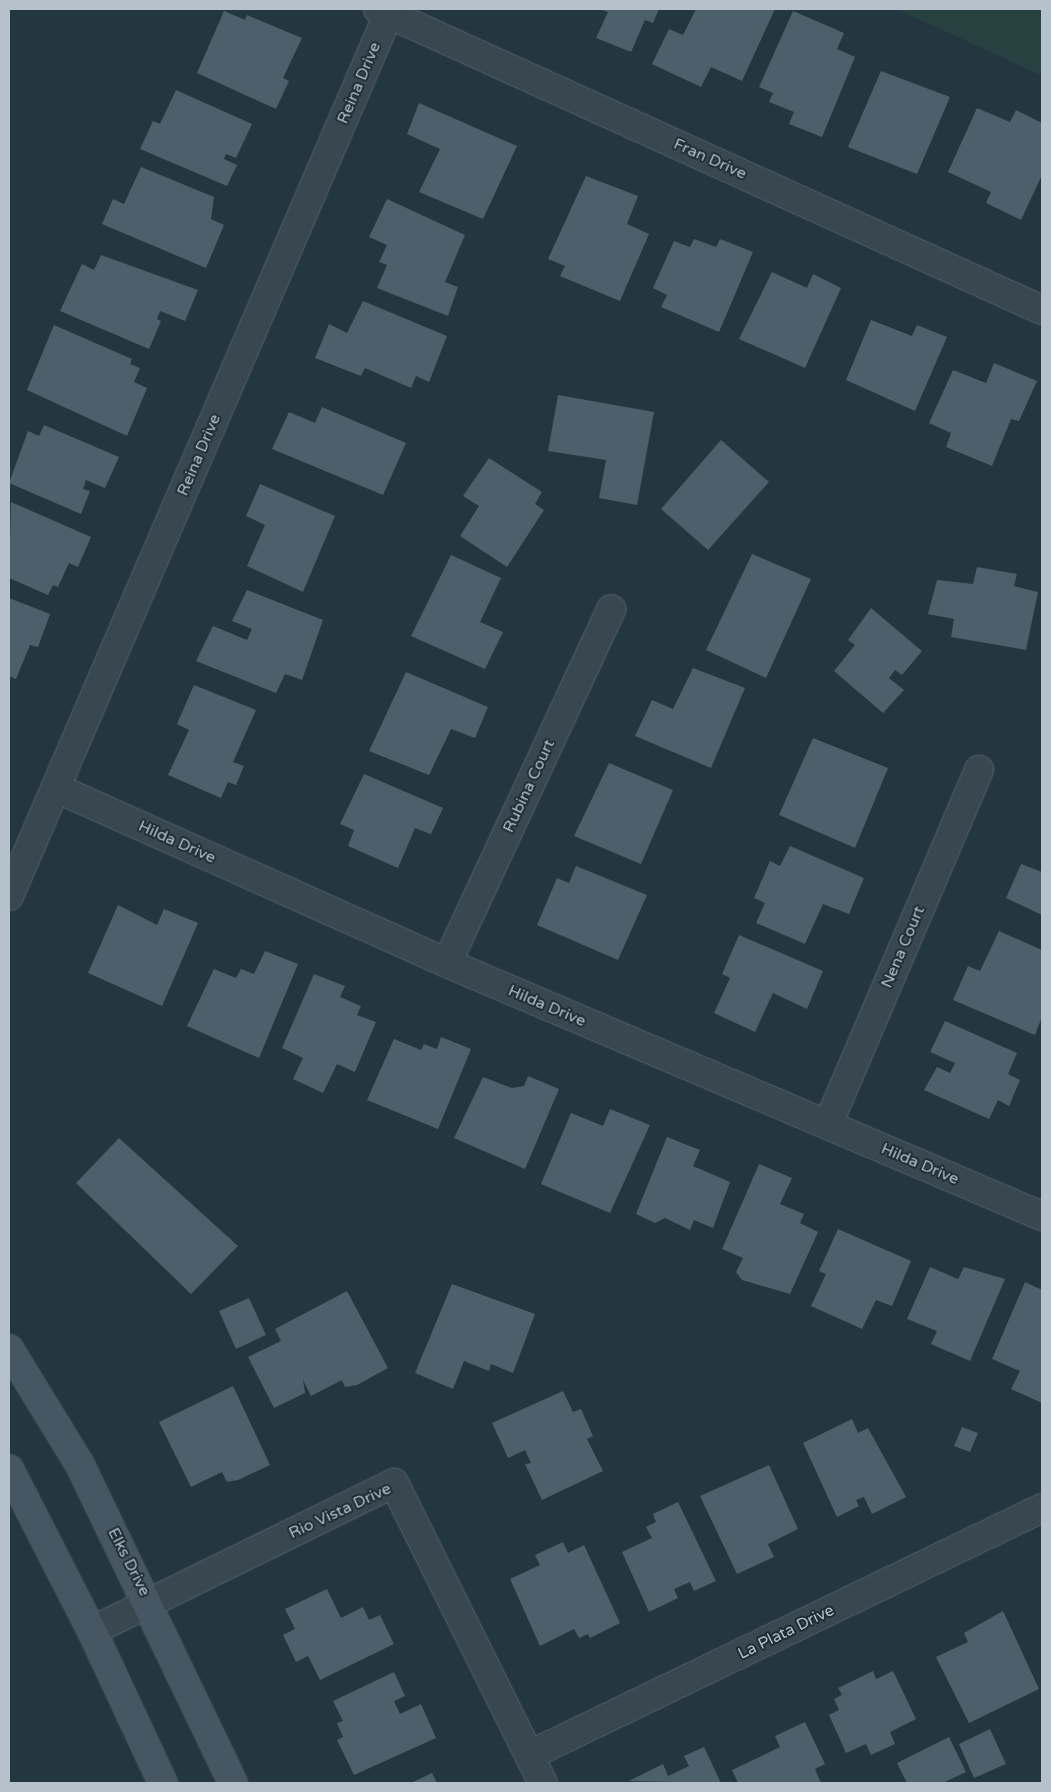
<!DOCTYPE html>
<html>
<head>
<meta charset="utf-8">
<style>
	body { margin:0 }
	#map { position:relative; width:1051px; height:1792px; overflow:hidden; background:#243640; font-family:"Varela Round",sans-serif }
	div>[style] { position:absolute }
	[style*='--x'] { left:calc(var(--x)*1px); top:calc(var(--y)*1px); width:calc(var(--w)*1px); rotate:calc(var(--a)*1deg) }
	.green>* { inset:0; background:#26413f }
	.building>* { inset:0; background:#4d5f6b }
	.roads { filter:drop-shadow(0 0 1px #56646e) drop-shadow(0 0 1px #56646e) }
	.minor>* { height:28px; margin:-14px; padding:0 14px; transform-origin:14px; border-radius:14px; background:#394750 }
	.secondary>* { height:28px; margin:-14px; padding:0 14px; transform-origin:14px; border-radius:14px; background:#465763 }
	span { translate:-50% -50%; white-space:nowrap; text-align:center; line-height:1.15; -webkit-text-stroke:4px #1d2c35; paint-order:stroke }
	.street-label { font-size:16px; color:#b5c1cb }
	.frame { position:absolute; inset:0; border:10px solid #b5c1cb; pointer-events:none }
</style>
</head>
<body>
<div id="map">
	<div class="green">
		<i style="clip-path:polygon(897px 9px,1042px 9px,1042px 76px)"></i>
	</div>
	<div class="building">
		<i style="clip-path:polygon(599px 9px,659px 9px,653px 23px,645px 20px,631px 52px,596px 38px,608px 12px)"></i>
		<i style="clip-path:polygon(696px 9px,775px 9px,742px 81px,711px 67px,701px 87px,652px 64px,669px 29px,683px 35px)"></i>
		<i style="clip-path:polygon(224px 11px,245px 20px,247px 15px,302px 38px,283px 78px,289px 81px,276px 109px,197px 73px)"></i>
		<i style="clip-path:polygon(793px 11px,844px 33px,837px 49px,855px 57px,822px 137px,789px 124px,794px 112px,769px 102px,773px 93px,759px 87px)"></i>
		<i style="clip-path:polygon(881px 71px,950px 97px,917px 174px,848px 147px)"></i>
		<i style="clip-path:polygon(176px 90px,252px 124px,236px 158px,226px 154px,224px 159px,237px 165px,227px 186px,140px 149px,153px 121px,160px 124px)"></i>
		<i style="clip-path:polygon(419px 103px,517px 146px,483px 219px,419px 192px,440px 149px,407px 134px)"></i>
		<i style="clip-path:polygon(977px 108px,1010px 122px,1016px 110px,1042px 123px,1042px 175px,1021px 220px,986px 203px,991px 192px,948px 172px)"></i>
		<i style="clip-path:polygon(141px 167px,214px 197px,211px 219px,224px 225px,206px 268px,102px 224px,113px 199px,124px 204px)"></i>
		<i style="clip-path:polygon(586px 176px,638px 196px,627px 224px,649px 234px,620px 301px,560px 276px,565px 266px,548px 259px)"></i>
		<i style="clip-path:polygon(387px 199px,465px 235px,445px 282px,458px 287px,448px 316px,377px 288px,387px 265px,379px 262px,387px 245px,369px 237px)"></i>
		<i style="clip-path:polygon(694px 239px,716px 247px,720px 239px,753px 252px,719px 332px,661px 307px,667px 295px,653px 288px,674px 241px,690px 247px)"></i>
		<i style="clip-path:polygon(101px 255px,198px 290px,185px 321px,160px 311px,157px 319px,161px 321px,149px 349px,60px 311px,82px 264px,94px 270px)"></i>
		<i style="clip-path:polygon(772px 272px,807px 288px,813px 274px,841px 288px,805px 368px,739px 339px)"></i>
		<i style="clip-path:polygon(363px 301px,447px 336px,429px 382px,416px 376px,411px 388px,365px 368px,361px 376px,315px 358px,329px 324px,347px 333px)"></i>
		<i style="clip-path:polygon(871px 320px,912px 336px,917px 325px,947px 337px,915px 411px,846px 380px)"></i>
		<i style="clip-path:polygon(54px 325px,132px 359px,130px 364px,140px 368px,134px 382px,147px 388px,127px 436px,27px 390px)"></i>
		<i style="clip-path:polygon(994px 363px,1037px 381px,1019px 421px,1011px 419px,992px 466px,946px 447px,951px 433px,929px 423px,953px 370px,986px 383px)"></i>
		<i style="clip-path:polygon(558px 395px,654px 412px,637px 505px,599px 498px,606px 460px,548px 451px)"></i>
		<i style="clip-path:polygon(322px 407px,406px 443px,383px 495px,272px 449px,289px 412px,315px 423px)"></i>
		<i style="clip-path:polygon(44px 425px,119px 457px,105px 488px,86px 480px,83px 489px,90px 491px,81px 514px,9px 483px,28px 431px,39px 436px)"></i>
		<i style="clip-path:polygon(721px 440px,769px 482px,708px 550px,661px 509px)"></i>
		<i style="clip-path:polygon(489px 458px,542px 492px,535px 504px,544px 510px,507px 567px,460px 536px,479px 506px,463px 496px)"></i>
		<i style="clip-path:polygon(260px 484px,335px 516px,303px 592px,247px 566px,265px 525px,246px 516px)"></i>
		<i style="clip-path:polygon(11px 502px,91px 537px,78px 567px,69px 563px,58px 587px,53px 585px,48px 595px,9px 578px)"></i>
		<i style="clip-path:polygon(752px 554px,811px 579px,766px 678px,706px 650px)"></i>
		<i style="clip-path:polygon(451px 555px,501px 578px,480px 622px,503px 632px,485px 669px,411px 636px)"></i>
		<i style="clip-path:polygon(977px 567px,1017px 574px,1014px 586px,1038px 592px,1026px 650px,951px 637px,954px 619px,928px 614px,937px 580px,973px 584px)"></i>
		<i style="clip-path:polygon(247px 590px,323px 620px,302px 680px,285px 674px,276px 693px,196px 661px,213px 626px,247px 640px,252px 629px,232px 621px)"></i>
		<i style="clip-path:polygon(9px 598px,50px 614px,38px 647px,30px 645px,16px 679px,9px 676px)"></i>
		<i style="clip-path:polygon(871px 608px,922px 651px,902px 675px,895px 670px,889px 678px,904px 690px,883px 713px,834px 671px,855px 645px,848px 640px)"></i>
		<i style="clip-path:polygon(693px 668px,745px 688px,711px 768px,635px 736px,652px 700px,673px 709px)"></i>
		<i style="clip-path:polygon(406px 672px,488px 707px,475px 738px,451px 729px,429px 775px,369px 751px)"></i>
		<i style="clip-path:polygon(194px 685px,256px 710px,233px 762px,244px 766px,236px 785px,228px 782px,221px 798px,168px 775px,189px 730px,177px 724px)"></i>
		<i style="clip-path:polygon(813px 738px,888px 768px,855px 848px,779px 815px)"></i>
		<i style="clip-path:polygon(609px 763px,673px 790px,641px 864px,574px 836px)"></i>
		<i style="clip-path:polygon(364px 774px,443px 808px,431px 834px,415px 828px,398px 868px,348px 846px,354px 830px,340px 824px)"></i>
		<i style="clip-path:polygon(790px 846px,864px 878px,849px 914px,823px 904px,805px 944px,756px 923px,765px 903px,754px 898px,770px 861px,780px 866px)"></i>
		<i style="clip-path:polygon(1021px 864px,1042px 872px,1042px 915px,1006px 898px)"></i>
		<i style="clip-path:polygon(576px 866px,647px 895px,618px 960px,537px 925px,557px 878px,569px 883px)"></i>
		<i style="clip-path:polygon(118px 905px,157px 925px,164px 909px,198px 923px,162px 1006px,88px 973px)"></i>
		<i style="clip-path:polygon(999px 931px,1042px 950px,1042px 1017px,1035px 1035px,953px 1000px,968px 966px,980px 971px)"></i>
		<i style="clip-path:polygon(739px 935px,823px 971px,807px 1009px,773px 993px,755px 1032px,714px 1013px,730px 978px,722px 974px)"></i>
		<i style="clip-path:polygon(265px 951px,298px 964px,259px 1058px,187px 1026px,214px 969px,236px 978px,241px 969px,254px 974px)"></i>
		<i style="clip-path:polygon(314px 974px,345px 986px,340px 997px,361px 1006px,357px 1015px,376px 1022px,355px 1072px,337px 1064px,323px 1093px,293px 1079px,303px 1058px,282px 1048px)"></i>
		<i style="clip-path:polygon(945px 1021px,1017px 1053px,1008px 1074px,1020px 1080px,1009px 1106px,998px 1100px,989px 1119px,924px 1090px,937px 1067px,950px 1073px,955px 1063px,930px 1052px)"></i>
		<i style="clip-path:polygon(441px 1037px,471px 1049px,438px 1129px,367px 1100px,394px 1039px,421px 1050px,424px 1044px,437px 1049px)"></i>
		<i style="clip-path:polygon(528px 1076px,559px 1089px,525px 1169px,454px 1138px,483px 1077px,512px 1088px,524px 1086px)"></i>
		<i style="clip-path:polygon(610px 1109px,650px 1125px,610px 1213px,541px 1184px,571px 1113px,603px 1126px)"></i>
		<i style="clip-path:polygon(667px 1137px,700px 1150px,693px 1166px,730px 1182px,713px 1228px,694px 1220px,690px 1230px,665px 1218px,655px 1223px,636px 1214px)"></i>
		<i style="clip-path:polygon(119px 1138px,238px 1246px,191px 1294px,76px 1183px)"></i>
		<i style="clip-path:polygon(759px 1164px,792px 1178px,780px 1204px,804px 1214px,800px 1223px,818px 1232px,790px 1294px,742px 1280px,736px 1272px,743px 1258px,722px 1249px)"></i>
		<i style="clip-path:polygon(838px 1229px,911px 1261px,892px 1306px,876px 1300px,862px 1329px,811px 1306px,826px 1274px,819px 1271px)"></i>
		<i style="clip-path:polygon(930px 1267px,958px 1279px,964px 1267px,1005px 1279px,970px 1361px,931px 1344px,937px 1331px,907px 1319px)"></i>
		<i style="clip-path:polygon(1025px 1282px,1042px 1290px,1042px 1403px,1011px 1389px,1020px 1371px,992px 1359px)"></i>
		<i style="clip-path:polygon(452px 1284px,535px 1314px,513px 1373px,491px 1364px,489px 1371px,464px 1361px,453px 1389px,415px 1373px)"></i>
		<i style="clip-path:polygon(347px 1291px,388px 1368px,357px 1385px,345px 1387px,342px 1380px,311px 1396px,303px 1380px,305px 1393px,274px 1408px,248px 1357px,281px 1341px,275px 1329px)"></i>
		<i style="clip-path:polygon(249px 1298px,266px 1335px,236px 1349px,219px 1311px)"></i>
		<i style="clip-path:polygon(233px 1386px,270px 1465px,238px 1480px,227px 1482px,222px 1472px,191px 1487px,159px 1422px)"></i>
		<i style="clip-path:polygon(563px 1391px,573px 1412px,581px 1409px,593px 1436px,587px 1439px,603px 1471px,542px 1500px,525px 1464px,531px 1463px,525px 1450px,508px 1458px,492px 1423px)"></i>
		<i style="clip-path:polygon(852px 1419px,858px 1433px,868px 1428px,906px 1497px,872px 1514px,864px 1497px,856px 1500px,859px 1506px,837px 1517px,803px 1443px)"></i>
		<i style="clip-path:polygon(962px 1427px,978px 1433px,970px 1452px,954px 1446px)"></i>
		<i style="clip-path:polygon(769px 1465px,798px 1529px,768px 1544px,774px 1557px,737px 1574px,700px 1496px)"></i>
		<i style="clip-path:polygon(678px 1502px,716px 1581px,694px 1591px,690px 1582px,674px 1589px,678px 1598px,649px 1612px,622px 1552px,652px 1538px,646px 1527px,656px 1522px,653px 1514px)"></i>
		<i style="clip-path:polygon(563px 1542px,568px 1553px,584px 1545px,620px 1623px,590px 1638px,588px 1634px,579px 1638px,574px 1629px,540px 1646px,510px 1579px,540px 1565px,535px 1555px)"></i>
		<i style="clip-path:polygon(327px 1589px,341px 1618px,363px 1607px,369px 1620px,380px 1615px,394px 1644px,320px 1680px,308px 1656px,296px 1662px,283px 1635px,295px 1629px,285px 1609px)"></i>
		<i style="clip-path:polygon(1003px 1611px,1039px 1689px,969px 1723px,936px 1657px,968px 1642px,964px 1633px)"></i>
		<i style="clip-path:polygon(873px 1671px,876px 1679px,893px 1671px,916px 1719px,890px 1732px,895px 1744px,871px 1755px,866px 1744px,846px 1753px,829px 1715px,839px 1710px,834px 1699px,842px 1695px,838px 1688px)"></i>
		<i style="clip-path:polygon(394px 1672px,405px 1696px,394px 1701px,400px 1714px,421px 1704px,436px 1738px,354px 1775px,337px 1740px,343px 1737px,337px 1723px,343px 1721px,333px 1701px)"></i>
		<i style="clip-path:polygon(805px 1722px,825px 1764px,815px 1769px,821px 1783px,738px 1783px,732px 1770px,780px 1747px,775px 1736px)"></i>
		<i style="clip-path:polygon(990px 1729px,1006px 1764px,974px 1778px,959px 1744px)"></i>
		<i style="clip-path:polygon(949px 1737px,966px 1772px,943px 1783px,907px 1783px,897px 1763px)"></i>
		<i style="clip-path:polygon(704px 1747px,721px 1783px,629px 1781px,663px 1764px,668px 1776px,689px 1766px,684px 1756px)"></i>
		<i style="clip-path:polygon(432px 1773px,437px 1783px,411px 1783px)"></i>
	</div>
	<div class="roads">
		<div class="minor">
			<i style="--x:378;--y:9;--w:729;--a:24.39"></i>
			<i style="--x:56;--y:788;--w:428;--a:24.1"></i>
			<i style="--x:447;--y:963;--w:647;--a:23.04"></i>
			<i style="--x:9;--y:896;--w:961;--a:-66.72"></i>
			<i style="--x:447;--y:963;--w:390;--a:-65.1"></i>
			<i style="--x:828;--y:1124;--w:385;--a:-66.9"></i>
			<i style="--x:92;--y:1631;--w:336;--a:-26.1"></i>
			<i style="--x:394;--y:1483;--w:335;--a:63.6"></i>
			<i style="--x:530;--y:1755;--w:568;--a:-25.75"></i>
		</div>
		<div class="secondary">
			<i style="--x:9;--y:1349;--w:136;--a:58.5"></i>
			<i style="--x:80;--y:1465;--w:353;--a:64.3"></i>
			<i style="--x:9;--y:1469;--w:182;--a:62.9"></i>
			<i style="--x:92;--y:1631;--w:168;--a:65"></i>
		</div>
	</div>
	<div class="street-label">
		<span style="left:359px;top:83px;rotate:-67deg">Reina Drive</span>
		<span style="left:710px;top:159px;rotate:24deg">Fran Drive</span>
		<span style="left:199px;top:455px;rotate:-67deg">Reina Drive</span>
		<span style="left:529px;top:786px;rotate:-65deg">Rubina Court</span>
		<span style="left:177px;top:842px;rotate:24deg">Hilda Drive</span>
		<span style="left:903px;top:947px;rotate:-67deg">Nena Court</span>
		<span style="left:547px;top:1006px;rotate:23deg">Hilda Drive</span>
		<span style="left:920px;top:1164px;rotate:23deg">Hilda Drive</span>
		<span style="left:340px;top:1511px;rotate:-25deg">Rio Vista Drive</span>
		<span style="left:129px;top:1562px;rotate:63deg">Elks Drive</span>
		<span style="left:786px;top:1632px;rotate:-26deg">La Plata Drive</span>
	</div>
	<div class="frame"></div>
</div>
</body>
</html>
